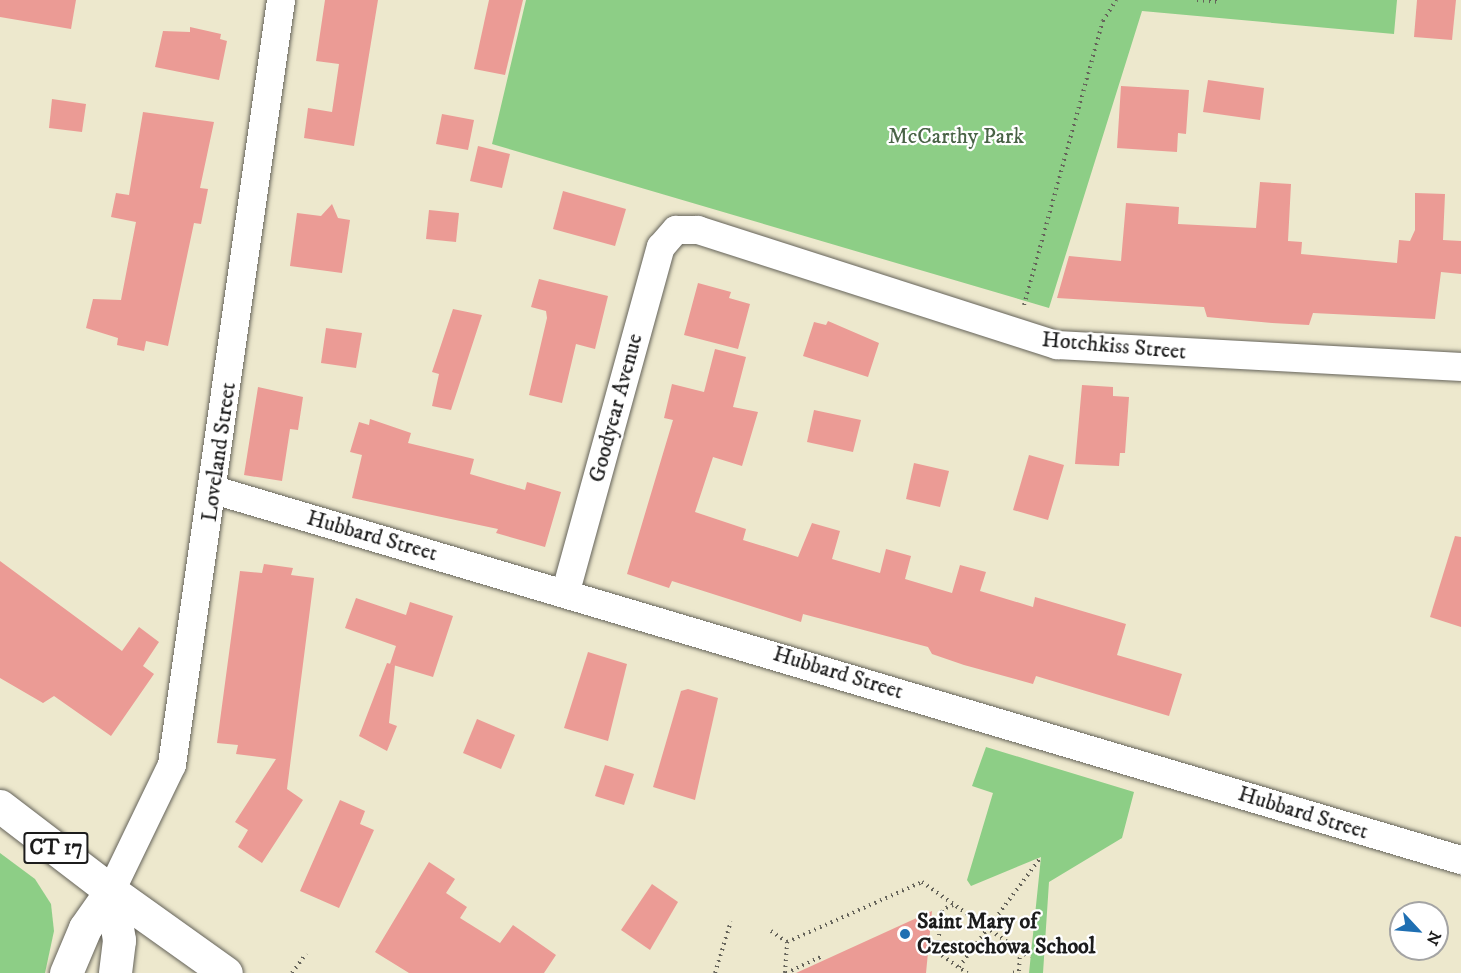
<!DOCTYPE html>
<html>
<head>
<meta charset="utf-8">
<style>
	body { margin:0 }
	#map { position:relative; width:1461px; height:973px; overflow:hidden; background:#ede8cd; font-family:"IM FELL DW Pica",serif }
	div>[style] { position:absolute }
	[style*='--x'] { left:calc(var(--x)*1px); top:calc(var(--y)*1px); width:calc(var(--w)*1px); rotate:calc(var(--a)*1deg) }
	.green>* { inset:0; background:#8dce86 }
	.building>* { inset:0; background:#eb9b95 }
	.path>* { height:4px; margin-top:-2px; transform-origin:0; background:repeating-linear-gradient(90deg,#65635a 0 1.5px,transparent 0 6px) }
	.roads { filter:drop-shadow(0 0 2px #65635a) drop-shadow(0 0 2px #65635a) }
	.street>* { height:28px; margin:-14px; padding:0 14px; transform-origin:14px; border-radius:14px; background:#fff }
	.secondary>* { height:33px; margin:-16.5px; padding:0 16.5px; transform-origin:16.5px; border-radius:16.5px; background:#fff }
	.primary>* { height:33px; margin:-16.5px; padding:0 16.5px; transform-origin:16.5px; border-radius:16.5px; background:#fff }
	.highway>* { height:33px; margin:-16.5px; padding:0 16.5px; transform-origin:16.5px; border-radius:16.5px; background:#fff }
	.dots>* { width:16px; height:16px; translate:-50% -50%; box-sizing:border-box; border:3px solid #fff; border-radius:50% }
	span { translate:-50% -50%; white-space:nowrap; text-align:center; line-height:1.15; -webkit-text-stroke:4.5px #fff; paint-order:stroke }
	.shield-label span { padding:2px 4px; background:#fff; border:2px solid; border-radius:4px; -webkit-text-stroke-width:0 }
	.shield-label { font-size:21px; color:#1c1c1c; font-weight:700 }
	.park-label { font-size:22px; color:#496346 }
	.street-label { font-size:22px; color:#1c1c1c }
	.poi-label { font-size:22px; color:#1c1c1c; font-weight:700 }
	.left { translate:0 -50%; text-align:left }
	.north { position:absolute; left:1389px; top:901px; width:60px; height:60px; box-sizing:border-box; background:#fff; border:2px solid #a4a4a4; border-radius:50%; rotate:116deg; font-size:16px; font-weight:700; line-height:24px; text-align:center; color:#1c1c1c }
	.north::after { content:''; display:block; margin:auto; width:21px; height:27px; background:#1f6fb2; clip-path:polygon(50% 0,100% 100%,50% 72%,0 100%) }
</style>
</head>
<body>
<div id="map">
	<div class="green">
		<i style="clip-path:polygon(526px 0,1397px 0,1394px 34px,1142px 11px,1049px 308px,492px 144px)"></i>
		<i style="clip-path:polygon(986px 747px,1134px 792px,1122px 838px,1049px 882px,1043px 973px,1029px 973px,1041px 857px,971px 886px,967px 880px,993px 793px,972px 786px)"></i>
		<i style="clip-path:polygon(0 853px,35px 879px,51px 904px,54px 931px,45px 973px,0 973px)"></i>
	</div>
	<div class="building">
		<i style="clip-path:polygon(0 0,76px 0,71px 29px,0 17px)"></i>
		<i style="clip-path:polygon(325px 0,378px 0,354px 146px,304px 138px,308px 108px,332px 112px,339px 64px,316px 61px)"></i>
		<i style="clip-path:polygon(489px 0,523px 0,505px 75px,474px 69px)"></i>
		<i style="clip-path:polygon(1417px 0,1456px 0,1452px 40px,1414px 37px)"></i>
		<i style="clip-path:polygon(190px 27px,221px 34px,220px 39px,227px 41px,219px 80px,155px 67px,163px 31px,190px 32px)"></i>
		<i style="clip-path:polygon(1208px 80px,1264px 88px,1260px 120px,1203px 112px)"></i>
		<i style="clip-path:polygon(1121px 86px,1189px 90px,1186px 134px,1178px 133px,1177px 152px,1117px 148px)"></i>
		<i style="clip-path:polygon(52px 99px,86px 104px,82px 132px,49px 128px)"></i>
		<i style="clip-path:polygon(143px 112px,214px 122px,200px 188px,208px 189px,201px 224px,194px 223px,168px 346px,146px 341px,144px 351px,117px 345px,118px 338px,86px 328px,93px 299px,121px 300px,136px 222px,111px 217px,116px 193px,129px 195px)"></i>
		<i style="clip-path:polygon(442px 114px,474px 120px,468px 150px,436px 144px)"></i>
		<i style="clip-path:polygon(478px 146px,510px 154px,502px 188px,470px 181px)"></i>
		<i style="clip-path:polygon(1260px 182px,1291px 184px,1288px 241px,1302px 242px,1301px 254px,1397px 263px,1399px 240px,1410px 241px,1415px 230px,1415px 193px,1445px 194px,1443px 240px,1461px 241px,1461px 274px,1441px 272px,1435px 319px,1313px 313px,1309px 325px,1272px 323px,1207px 317px,1204px 307px,1057px 298px,1069px 256px,1121px 261px,1126px 203px,1179px 207px,1178px 224px,1256px 228px)"></i>
		<i style="clip-path:polygon(563px 191px,626px 209px,615px 246px,553px 229px)"></i>
		<i style="clip-path:polygon(332px 204px,338px 218px,350px 220px,342px 273px,290px 266px,297px 213px,321px 216px)"></i>
		<i style="clip-path:polygon(429px 210px,459px 213px,456px 242px,426px 239px)"></i>
		<i style="clip-path:polygon(539px 279px,608px 296px,595px 349px,576px 344px,562px 403px,529px 395px,547px 318px,546px 311px,531px 307px)"></i>
		<i style="clip-path:polygon(698px 283px,731px 292px,729px 298px,750px 304px,738px 349px,684px 335px)"></i>
		<i style="clip-path:polygon(453px 309px,482px 315px,451px 410px,432px 406px,439px 374px,432px 372px)"></i>
		<i style="clip-path:polygon(828px 321px,879px 343px,868px 377px,803px 356px,814px 322px,826px 325px)"></i>
		<i style="clip-path:polygon(326px 328px,362px 333px,356px 368px,321px 363px)"></i>
		<i style="clip-path:polygon(715px 349px,746px 357px,733px 407px,758px 412px,742px 466px,713px 457px,695px 512px,746px 529px,743px 540px,798px 557px,812px 523px,840px 531px,832px 559px,880px 573px,886px 549px,911px 556px,905px 579px,952px 593px,960px 565px,986px 572px,980px 591px,1033px 607px,1035px 597px,1126px 624px,1117px 655px,1182px 674px,1169px 716px,1036px 676px,1033px 684px,964px 665px,932px 654px,928px 647px,803px 614px,801px 622px,672px 581px,669px 588px,627px 574px,673px 420px,664px 418px,672px 384px,704px 392px)"></i>
		<i style="clip-path:polygon(1082px 385px,1113px 387px,1113px 396px,1129px 397px,1125px 453px,1120px 453px,1119px 466px,1075px 464px)"></i>
		<i style="clip-path:polygon(258px 387px,303px 397px,298px 430px,290px 429px,282px 481px,244px 475px)"></i>
		<i style="clip-path:polygon(814px 410px,861px 420px,853px 452px,807px 442px)"></i>
		<i style="clip-path:polygon(370px 419px,411px 433px,408px 443px,474px 459px,470px 474px,525px 490px,527px 482px,561px 492px,545px 547px,496px 533px,498px 529px,352px 498px,362px 455px,350px 452px,359px 422px,369px 425px)"></i>
		<i style="clip-path:polygon(1029px 455px,1064px 465px,1048px 520px,1013px 510px)"></i>
		<i style="clip-path:polygon(914px 463px,949px 471px,940px 507px,906px 499px)"></i>
		<i style="clip-path:polygon(1455px 536px,1461px 537px,1461px 627px,1430px 617px)"></i>
		<i style="clip-path:polygon(0 561px,122px 651px,139px 627px,159px 642px,143px 666px,154px 674px,111px 736px,54px 696px,43px 703px,0 678px)"></i>
		<i style="clip-path:polygon(264px 564px,293px 568px,291px 575px,314px 578px,287px 789px,303px 800px,262px 863px,238px 847px,248px 830px,235px 822px,276px 759px,236px 754px,238px 745px,217px 743px,240px 571px,262px 573px)"></i>
		<i style="clip-path:polygon(356px 598px,406px 615px,410px 602px,453px 616px,433px 677px,390px 664px,396px 646px,345px 628px)"></i>
		<i style="clip-path:polygon(588px 652px,627px 664px,608px 741px,564px 728px)"></i>
		<i style="clip-path:polygon(387px 663px,395px 665px,389px 723px,397px 726px,387px 751px,359px 736px)"></i>
		<i style="clip-path:polygon(688px 689px,718px 698px,695px 800px,653px 787px,681px 691px)"></i>
		<i style="clip-path:polygon(477px 719px,515px 735px,501px 769px,463px 753px)"></i>
		<i style="clip-path:polygon(605px 765px,634px 774px,624px 805px,595px 796px)"></i>
		<i style="clip-path:polygon(340px 800px,365px 811px,360px 824px,374px 830px,339px 908px,300px 891px)"></i>
		<i style="clip-path:polygon(429px 862px,455px 879px,446px 893px,467px 907px,460px 918px,500px 943px,513px 925px,556px 955px,544px 973px,409px 973px,375px 952px)"></i>
		<i style="clip-path:polygon(652px 884px,678px 902px,650px 950px,621px 930px)"></i>
		<i style="clip-path:polygon(932px 911px,926px 973px,796px 973px)"></i>
	</div>
	<div class="path">
		<i style="--x:1197;--y:0;--w:23;--a:5"></i>
		<i style="--x:1024;--y:305;--w:295;--a:-74.5"></i>
		<i style="--x:1103;--y:21;--w:25;--a:-58"></i>
		<i style="--x:953;--y:905;--w:12;--a:156"></i>
		<i style="--x:942;--y:910;--w:42;--a:96.8"></i>
		<i style="--x:937;--y:952;--w:37;--a:35"></i>
		<i style="--x:771;--y:931;--w:19;--a:35"></i>
		<i style="--x:959;--y:967;--w:137;--a:-53.3"></i>
		<i style="--x:292;--y:973;--w:24;--a:-54"></i>
		<i style="--x:715;--y:973;--w:54;--a:-72.9"></i>
		<i style="--x:785;--y:973;--w:31;--a:-86"></i>
		<i style="--x:787;--y:942;--w:148;--a:-24"></i>
		<i style="--x:922;--y:882;--w:132;--a:35.1"></i>
		<i style="--x:786;--y:973;--w:38;--a:-25"></i>
		<i style="--x:1013;--y:973;--w:6;--a:-18"></i>
		<i style="--x:1019;--y:971;--w:20;--a:-87"></i>
	</div>
	<div class="roads">
		<div class="street">
			<i style="--x:214;--y:490;--w:1301;--a:16.53"></i>
			<i style="--x:566;--y:591;--w:357;--a:-74.6"></i>
			<i style="--x:661;--y:247;--w:23;--a:-49"></i>
			<i style="--x:676;--y:230;--w:22;--a:0"></i>
			<i style="--x:698;--y:230;--w:377;--a:17.8"></i>
			<i style="--x:1057;--y:345;--w:405;--a:3.1"></i>
			<i style="--x:111;--y:891;--w:140;--a:-64.2"></i>
			<i style="--x:172;--y:765;--w:773;--a:-81.89"></i>
		</div>
		<div class="secondary">
			<i style="--x:111;--y:891;--w:141;--a:35.5"></i>
		</div>
		<div class="primary">
			<i style="--x:0;--y:806;--w:140;--a:37.4"></i>
			<i style="--x:111;--y:891;--w:45;--a:125.1"></i>
			<i style="--x:85;--y:928;--w:49;--a:112.9"></i>
		</div>
		<div class="highway">
			<i style="--x:111;--y:891;--w:50;--a:80.7"></i>
			<i style="--x:119;--y:940;--w:33;--a:97"></i>
		</div>
	</div>
	<div class="dots">
		<i style="left:905px;top:934px;background:#1f6fb2"></i>
	</div>
	<div class="shield-label">
		<span style="left:56px;top:848px">CT 17</span>
	</div>
	<div class="park-label">
		<span style="left:956px;top:137px">McCarthy Park</span>
	</div>
	<div class="street-label">
		<span style="left:1114px;top:346px;rotate:5deg">Hotchkiss Street</span>
		<span style="left:616px;top:408px;rotate:-75deg">Goodyear Avenue</span>
		<span style="left:219px;top:452px;rotate:-82deg">Loveland Street</span>
		<span style="left:372px;top:536px;rotate:16deg">Hubbard Street</span>
		<span style="left:838px;top:673px;rotate:17deg">Hubbard Street</span>
		<span style="left:1303px;top:813px;rotate:17deg">Hubbard Street</span>
	</div>
	<div class="poi-label">
		<span class="left" style="left:917px;top:934px">Saint Mary of<br>Czestochowa School</span>
	</div>
	<div class="north">N</div>
</div>
</body>
</html>
